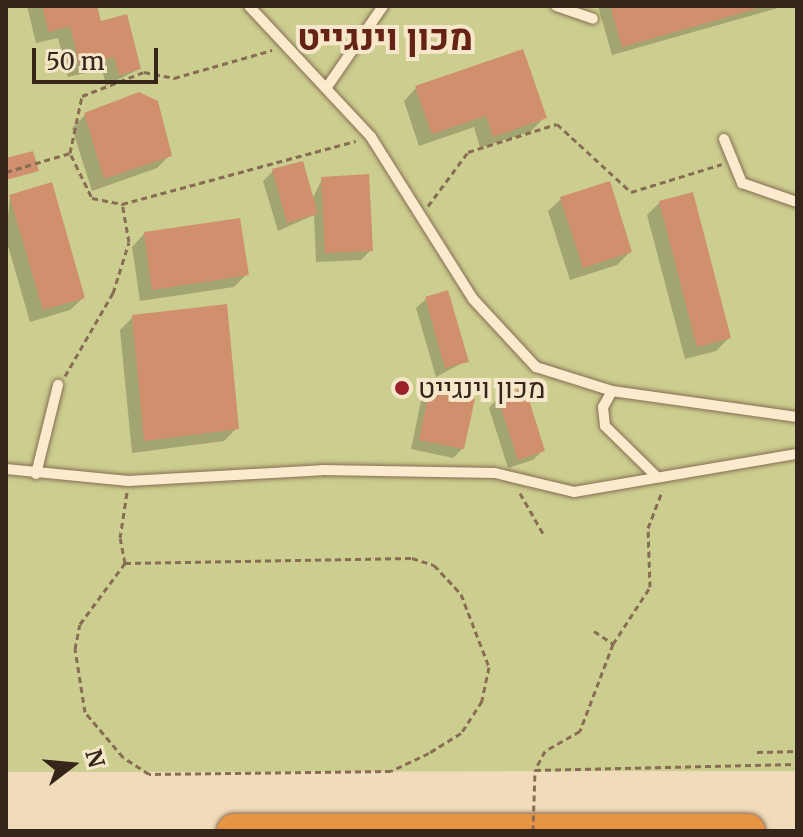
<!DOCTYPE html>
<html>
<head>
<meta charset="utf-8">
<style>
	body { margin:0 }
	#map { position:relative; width:803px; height:837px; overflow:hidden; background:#f0dcba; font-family:Merriweather,Heebo,serif }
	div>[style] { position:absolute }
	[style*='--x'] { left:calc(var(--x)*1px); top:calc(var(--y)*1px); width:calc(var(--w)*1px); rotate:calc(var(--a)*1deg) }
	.green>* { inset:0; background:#cbce8e }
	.shadow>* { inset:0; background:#0003 }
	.building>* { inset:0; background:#d1906d }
	.path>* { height:3px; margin-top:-1.5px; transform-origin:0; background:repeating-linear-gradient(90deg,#886c54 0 6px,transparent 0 10px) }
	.roads { filter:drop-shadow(0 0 2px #886c54) drop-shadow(0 0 2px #886c54) }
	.lane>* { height:10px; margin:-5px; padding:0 5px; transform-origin:5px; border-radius:5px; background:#fbeacd }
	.highway>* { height:34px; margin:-17px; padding:0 17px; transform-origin:17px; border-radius:17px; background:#e79443 }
	.path-bridge>* { height:3px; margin-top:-1.5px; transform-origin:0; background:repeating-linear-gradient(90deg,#886c54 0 6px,transparent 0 10px) }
	.dots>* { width:22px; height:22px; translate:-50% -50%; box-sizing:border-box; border:4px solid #f7e7ca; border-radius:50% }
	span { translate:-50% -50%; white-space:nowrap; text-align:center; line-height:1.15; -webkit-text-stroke:8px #f7e7ca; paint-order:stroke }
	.poi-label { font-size:28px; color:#36251a }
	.left { translate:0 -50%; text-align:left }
	.district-label { font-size:36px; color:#652217; font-weight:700 }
	.frame { position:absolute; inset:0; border:8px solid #36251a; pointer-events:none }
	.north { position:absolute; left:32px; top:725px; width:80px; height:80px; -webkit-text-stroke:6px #f7e7ca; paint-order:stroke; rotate:74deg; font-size:22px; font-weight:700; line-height:32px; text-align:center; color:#36251a }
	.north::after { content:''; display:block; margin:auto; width:28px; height:36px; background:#36251a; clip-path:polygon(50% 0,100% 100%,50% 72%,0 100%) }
	.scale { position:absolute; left:32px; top:48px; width:126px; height:36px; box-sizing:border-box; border:4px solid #36251a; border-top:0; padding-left:10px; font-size:24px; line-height:28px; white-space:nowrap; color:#36251a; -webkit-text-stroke:6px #f7e7ca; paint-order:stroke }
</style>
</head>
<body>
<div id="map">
	<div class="green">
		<i style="clip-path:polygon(6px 6px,797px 6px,797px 771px,6px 772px)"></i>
	</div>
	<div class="shadow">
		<i style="clip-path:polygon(27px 6px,95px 6px,99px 24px,139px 69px,106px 86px,102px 69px,68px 77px,58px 38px,36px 43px)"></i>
		<i style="clip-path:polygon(598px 6px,785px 6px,612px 55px)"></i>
		<i style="clip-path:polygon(416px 88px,544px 118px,531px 131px,480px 148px,474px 127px,419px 146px,404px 101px)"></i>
		<i style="clip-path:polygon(85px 115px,170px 155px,157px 168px,92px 191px,72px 128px)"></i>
		<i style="clip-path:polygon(273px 171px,313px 198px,322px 179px,371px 250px,361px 260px,316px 262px,314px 215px,278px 231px,263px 181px)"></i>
		<i style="clip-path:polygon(10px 196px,83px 298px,70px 310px,30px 322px,6px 239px)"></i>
		<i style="clip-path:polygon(561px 199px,630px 252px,617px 265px,570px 280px,548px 211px)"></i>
		<i style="clip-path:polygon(660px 202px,729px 338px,716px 351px,685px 359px,647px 215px)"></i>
		<i style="clip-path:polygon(144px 234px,247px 274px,234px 287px,140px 301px,132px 247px)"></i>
		<i style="clip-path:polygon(426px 299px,466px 361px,436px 377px,416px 308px)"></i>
		<i style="clip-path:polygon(133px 317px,237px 428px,224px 441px,132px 453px,120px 330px)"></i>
		<i style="clip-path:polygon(430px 391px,463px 448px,453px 458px,411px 449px,421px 401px)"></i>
		<i style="clip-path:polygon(498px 398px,543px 450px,533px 460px,508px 468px,489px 408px)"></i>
	</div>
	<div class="building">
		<i style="clip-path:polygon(42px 6px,97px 6px,101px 21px,127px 14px,141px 69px,119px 75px,114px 57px,80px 66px,70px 26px,49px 32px)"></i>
		<i style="clip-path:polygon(610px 6px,763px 6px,763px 7px,622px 47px)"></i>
		<i style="clip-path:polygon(523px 49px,547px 118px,493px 137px,486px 116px,432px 134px,415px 86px)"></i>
		<i style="clip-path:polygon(139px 92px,158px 101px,172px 156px,104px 179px,84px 113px)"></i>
		<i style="clip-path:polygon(33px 151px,39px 171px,6px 180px,6px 158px)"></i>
		<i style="clip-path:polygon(303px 161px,318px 214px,287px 223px,272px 169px)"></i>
		<i style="clip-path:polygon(369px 174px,373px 251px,325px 253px,321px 177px)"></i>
		<i style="clip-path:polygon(610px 181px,632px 252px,583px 268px,560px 197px)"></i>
		<i style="clip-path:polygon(52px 182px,85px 298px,43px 310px,9px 195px)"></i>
		<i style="clip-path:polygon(693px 192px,731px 338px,697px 347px,659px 201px)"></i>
		<i style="clip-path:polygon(240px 218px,249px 275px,152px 290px,144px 232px)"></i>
		<i style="clip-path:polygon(448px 290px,469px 362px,445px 368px,425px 297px)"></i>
		<i style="clip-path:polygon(227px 304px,239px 429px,144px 441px,132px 315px)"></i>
		<i style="clip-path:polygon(525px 387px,545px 451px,518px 460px,497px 396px)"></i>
		<i style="clip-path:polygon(430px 389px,475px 399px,464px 449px,419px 440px)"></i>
	</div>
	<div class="path">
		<i style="--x:71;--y:155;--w:48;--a:64"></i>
		<i style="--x:92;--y:198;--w:31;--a:11"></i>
		<i style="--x:122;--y:204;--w:242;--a:-15.1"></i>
		<i style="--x:6;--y:172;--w:67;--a:-16.5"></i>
		<i style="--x:70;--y:153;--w:58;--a:-78.1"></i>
		<i style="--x:82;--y:96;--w:66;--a:-21.2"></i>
		<i style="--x:144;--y:72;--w:31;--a:11"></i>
		<i style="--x:174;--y:78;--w:102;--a:-15.9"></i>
		<i style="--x:428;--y:206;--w:67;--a:-53.5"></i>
		<i style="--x:468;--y:152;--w:93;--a:-17.5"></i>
		<i style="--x:557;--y:124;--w:100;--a:42.6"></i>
		<i style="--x:631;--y:192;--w:95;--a:-17.1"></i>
		<i style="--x:65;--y:376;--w:96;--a:-60"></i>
		<i style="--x:113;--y:293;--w:53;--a:-72.6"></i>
		<i style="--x:129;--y:242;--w:39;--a:-100"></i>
		<i style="--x:520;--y:493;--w:48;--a:60.3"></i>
		<i style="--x:412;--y:558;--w:23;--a:18"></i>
		<i style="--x:434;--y:565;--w:40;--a:47"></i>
		<i style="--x:461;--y:594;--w:78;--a:69"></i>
		<i style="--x:489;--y:667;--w:35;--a:102"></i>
		<i style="--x:482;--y:701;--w:38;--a:123"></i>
		<i style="--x:461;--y:733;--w:38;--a:148"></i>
		<i style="--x:429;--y:753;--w:42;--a:154.7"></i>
		<i style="--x:391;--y:771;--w:242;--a:179.3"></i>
		<i style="--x:149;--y:774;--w:31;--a:-147"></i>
		<i style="--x:123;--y:757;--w:59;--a:-130.2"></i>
		<i style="--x:85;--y:712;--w:64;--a:-99"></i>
		<i style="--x:75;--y:649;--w:25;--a:-79"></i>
		<i style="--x:80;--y:624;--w:76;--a:-53.6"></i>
		<i style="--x:125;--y:563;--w:287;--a:-1"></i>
		<i style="--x:125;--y:563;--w:25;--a:-101"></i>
		<i style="--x:120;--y:538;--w:47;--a:-81.3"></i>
		<i style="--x:594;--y:631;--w:23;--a:34"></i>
		<i style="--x:613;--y:644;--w:93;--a:110.8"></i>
		<i style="--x:580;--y:731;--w:40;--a:150.3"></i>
		<i style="--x:545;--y:751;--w:21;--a:118"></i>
		<i style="--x:535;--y:770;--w:262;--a:-1.3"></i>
		<i style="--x:613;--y:644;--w:68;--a:-57"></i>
		<i style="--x:650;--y:587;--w:59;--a:-91.9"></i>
		<i style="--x:648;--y:528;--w:40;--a:-69"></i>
		<i style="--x:757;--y:752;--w:40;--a:-1.4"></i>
	</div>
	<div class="roads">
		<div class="lane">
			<i style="--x:249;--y:6;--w:179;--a:47"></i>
			<i style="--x:371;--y:137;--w:191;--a:57.8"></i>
			<i style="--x:473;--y:299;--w:93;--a:47.2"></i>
			<i style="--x:536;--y:367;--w:80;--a:17.5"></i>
			<i style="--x:612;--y:391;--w:187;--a:8"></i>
			<i style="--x:556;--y:6;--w:39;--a:19"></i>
			<i style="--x:327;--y:87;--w:98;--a:-55.3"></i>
			<i style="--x:724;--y:139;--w:48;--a:67.8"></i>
			<i style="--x:742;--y:183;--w:58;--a:19.1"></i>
			<i style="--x:612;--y:391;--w:18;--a:119"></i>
			<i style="--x:603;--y:407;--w:19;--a:84"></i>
			<i style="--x:605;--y:426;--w:70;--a:44.4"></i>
			<i style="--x:6;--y:469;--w:123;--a:5.6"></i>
			<i style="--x:128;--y:481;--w:194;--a:-3.2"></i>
			<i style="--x:322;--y:470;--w:173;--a:1"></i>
			<i style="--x:495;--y:473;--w:81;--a:13.5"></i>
			<i style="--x:574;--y:492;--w:226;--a:-9.7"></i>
			<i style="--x:36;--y:474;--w:92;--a:-76.1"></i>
		</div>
		<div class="highway">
			<i style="--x:234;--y:831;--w:514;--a:0"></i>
		</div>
	</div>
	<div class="path-bridge">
		<i style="--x:533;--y:831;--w:61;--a:-88.1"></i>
	</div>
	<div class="dots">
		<i style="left:402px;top:388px;background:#9a202a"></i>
	</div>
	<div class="poi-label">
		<span class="left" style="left:418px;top:388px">מכון וינגייט</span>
	</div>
	<div class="district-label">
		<span style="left:385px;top:38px">מכון וינגייט</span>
	</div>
	<div class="frame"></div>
	<div class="north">N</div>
	<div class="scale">50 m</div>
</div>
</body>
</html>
